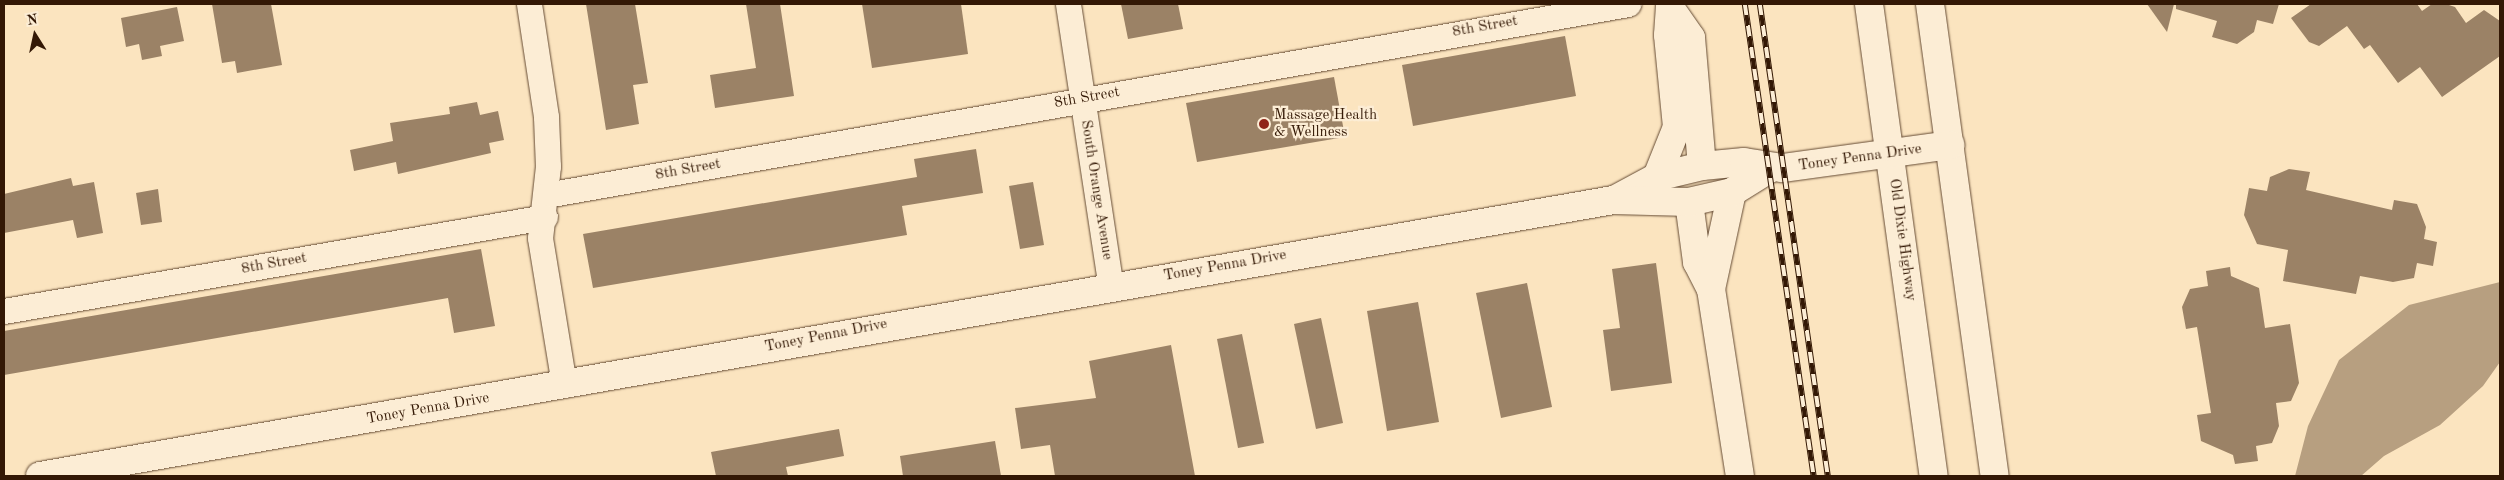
<!DOCTYPE html>
<html>
<head>
<meta charset="utf-8">
<style>
	body { margin:0 }
	#map { position:relative; width:2504px; height:480px; overflow:hidden; background:#fbe4bf; font-family:"Old Standard TT",serif }
	div>[style] { position:absolute }
	[style*='--x'] { left:calc(var(--x)*1px); top:calc(var(--y)*1px); width:calc(var(--w)*1px); rotate:calc(var(--a)*1deg) }
	.water>* { inset:0; background:#b79f80 }
	.building>* { inset:0; background:#9b8266 }
	.roads { filter:drop-shadow(0 0 1px #654b34) drop-shadow(0 0 1px #654b34) }
	.street>* { height:25px; margin:-12.5px; padding:0 12.5px; transform-origin:12.5px; border-radius:12.5px; background:#fcedd5 }
	.secondary>* { height:28px; margin:-14px; padding:0 14px; transform-origin:14px; border-radius:14px; background:#fcedd5 }
	.rail>* { height:5.5px; margin-top:-2.75px; transform-origin:0; background:repeating-linear-gradient(90deg,#fcedd5 0 11px,#331805 0 22px); box-sizing:border-box; border-block:1px solid #331805 }
	.dots>* { width:14px; height:14px; translate:-50% -50%; box-sizing:border-box; border:2px solid #fcedd5; border-radius:50% }
	span { translate:-50% -50%; white-space:nowrap; text-align:center; line-height:1.15; -webkit-text-stroke:4.5px #fcedd5; paint-order:stroke }
	.street-label { font-size:15px; color:#331805 }
	.poi-label { font-size:15px; color:#331805 }
	.left { translate:0 -50%; text-align:left }
	.frame { position:absolute; inset:0; border:5px solid #331805; pointer-events:none }
	.north { position:absolute; left:10px; top:10px; width:50px; height:50px; -webkit-text-stroke:4px #fcedd5; paint-order:stroke; rotate:350deg; font-size:14px; font-weight:700; line-height:20px; text-align:center; color:#331805 }
	.north::after { content:''; display:block; margin:auto; width:18px; height:22px; background:#331805; clip-path:polygon(50% 0,100% 100%,50% 72%,0 100%) }
</style>
</head>
<body>
<div id="map">
	<div class="water">
		<i style="clip-path:polygon(2500px 282px,2500px 362px,2483px 386px,2440px 425px,2384px 456px,2361px 476px,2295px 476px,2308px 426px,2339px 360px,2409px 305px)"></i>
	</div>
	<div class="building">
		<i style="clip-path:polygon(212px 4px,271px 4px,282px 65px,237px 73px,235px 61px,222px 63px)"></i>
		<i style="clip-path:polygon(586px 4px,635px 4px,648px 83px,633px 85px,639px 124px,606px 130px)"></i>
		<i style="clip-path:polygon(746px 4px,780px 4px,794px 96px,715px 108px,710px 75px,756px 68px)"></i>
		<i style="clip-path:polygon(862px 4px,961px 4px,968px 54px,872px 68px)"></i>
		<i style="clip-path:polygon(1121px 4px,1178px 4px,1183px 29px,1128px 39px)"></i>
		<i style="clip-path:polygon(2147px 4px,2174px 4px,2167px 32px)"></i>
		<i style="clip-path:polygon(2176px 4px,2279px 4px,2273px 24px,2257px 20px,2254px 32px,2237px 44px,2212px 37px,2217px 21px,2176px 9px)"></i>
		<i style="clip-path:polygon(2311px 4px,2417px 4px,2422px 11px,2432px 4px,2446px 4px,2455px 7px,2466px 23px,2484px 10px,2500px 21px,2500px 56px,2442px 97px,2420px 67px,2398px 83px,2370px 45px,2364px 49px,2347px 26px,2319px 46px,2309px 42px,2291px 18px)"></i>
		<i style="clip-path:polygon(177px 7px,184px 41px,160px 46px,162px 56px,142px 60px,139px 44px,126px 47px,121px 18px)"></i>
		<i style="clip-path:polygon(1565px 36px,1576px 96px,1413px 126px,1402px 65px)"></i>
		<i style="clip-path:polygon(1334px 77px,1345px 137px,1197px 162px,1186px 103px)"></i>
		<i style="clip-path:polygon(477px 102px,480px 115px,498px 111px,504px 140px,489px 143px,491px 153px,398px 174px,396px 162px,354px 171px,350px 150px,393px 141px,390px 123px,450px 114px,449px 107px)"></i>
		<i style="clip-path:polygon(976px 149px,983px 193px,902px 206px,907px 235px,593px 288px,583px 234px,917px 177px,914px 159px)"></i>
		<i style="clip-path:polygon(2289px 169px,2310px 172px,2306px 190px,2392px 210px,2394px 200px,2417px 204px,2426px 227px,2424px 239px,2437px 242px,2433px 266px,2417px 263px,2414px 278px,2393px 282px,2360px 276px,2356px 294px,2283px 281px,2288px 250px,2257px 244px,2244px 215px,2249px 188px,2267px 191px,2270px 177px)"></i>
		<i style="clip-path:polygon(71px 178px,73px 186px,94px 182px,103px 233px,77px 238px,73px 220px,4px 233px,4px 194px)"></i>
		<i style="clip-path:polygon(1033px 182px,1044px 245px,1020px 249px,1009px 186px)"></i>
		<i style="clip-path:polygon(158px 189px,162px 222px,141px 225px,136px 193px)"></i>
		<i style="clip-path:polygon(481px 249px,495px 326px,454px 333px,448px 298px,4px 375px,4px 331px)"></i>
		<i style="clip-path:polygon(1656px 263px,1672px 383px,1611px 391px,1603px 330px,1620px 328px,1612px 269px)"></i>
		<i style="clip-path:polygon(2230px 267px,2231px 276px,2259px 288px,2265px 328px,2290px 324px,2299px 383px,2291px 401px,2276px 403px,2279px 426px,2272px 443px,2256px 446px,2258px 461px,2235px 464px,2233px 455px,2201px 441px,2197px 415px,2211px 413px,2197px 327px,2186px 329px,2182px 307px,2190px 289px,2208px 286px,2206px 271px)"></i>
		<i style="clip-path:polygon(1527px 283px,1552px 407px,1501px 418px,1476px 293px)"></i>
		<i style="clip-path:polygon(1418px 302px,1439px 422px,1387px 431px,1367px 311px)"></i>
		<i style="clip-path:polygon(1321px 318px,1343px 423px,1316px 429px,1294px 324px)"></i>
		<i style="clip-path:polygon(1242px 334px,1264px 443px,1238px 448px,1217px 339px)"></i>
		<i style="clip-path:polygon(1171px 345px,1195px 476px,1055px 476px,1050px 445px,1021px 449px,1015px 408px,1096px 398px,1089px 361px)"></i>
		<i style="clip-path:polygon(839px 429px,844px 456px,786px 467px,788px 476px,716px 476px,711px 452px)"></i>
		<i style="clip-path:polygon(995px 441px,1001px 476px,903px 476px,900px 456px)"></i>
	</div>
	<div class="roads">
		<div class="street">
			<i style="--x:529;--y:4;--w:114;--a:81.4"></i>
			<i style="--x:546;--y:117;--w:49;--a:87.7"></i>
			<i style="--x:548;--y:166;--w:72;--a:96.3"></i>
			<i style="--x:540;--y:238;--w:149;--a:80.7"></i>
			<i style="--x:1068;--y:4;--w:286;--a:81.4"></i>
			<i style="--x:546;--y:195;--w:1099;--a:-10.01"></i>
			<i style="--x:4;--y:311;--w:549;--a:-9.86"></i>
		</div>
		<div class="secondary">
			<i style="--x:1869;--y:4;--w:476;--a:82.2"></i>
			<i style="--x:1930;--y:4;--w:476;--a:82.2"></i>
			<i style="--x:1671;--y:9;--w:35;--a:55"></i>
			<i style="--x:1691;--y:38;--w:128;--a:85.1"></i>
			<i style="--x:1657;--y:177;--w:54;--a:-68.2"></i>
			<i style="--x:1677;--y:127;--w:92;--a:-95.6"></i>
			<i style="--x:1668;--y:35;--w:31;--a:-86"></i>
			<i style="--x:1614;--y:200;--w:49;--a:-28.1"></i>
			<i style="--x:1657;--y:177;--w:46;--a:-13.7"></i>
			<i style="--x:1702;--y:166;--w:42;--a:-5.4"></i>
			<i style="--x:1744;--y:162;--w:39;--a:9"></i>
			<i style="--x:1783;--y:168;--w:169;--a:-7.8"></i>
			<i style="--x:1689;--y:202;--w:61;--a:82.4"></i>
			<i style="--x:1697;--y:262;--w:30;--a:63"></i>
			<i style="--x:1711;--y:289;--w:189;--a:81.2"></i>
			<i style="--x:1711;--y:289;--w:99;--a:-77.8"></i>
			<i style="--x:40;--y:476;--w:1597;--a:-9.95"></i>
			<i style="--x:1613;--y:200;--w:76;--a:1.5"></i>
			<i style="--x:1689;--y:202;--w:44;--a:-13.1"></i>
			<i style="--x:1732;--y:192;--w:44;--a:-31.9"></i>
		</div>
	</div>
	<div class="rail">
		<i style="--x:1745;--y:4;--w:477;--a:81.7"></i>
		<i style="--x:1760;--y:4;--w:477;--a:81.8"></i>
	</div>
	<div class="dots">
		<i style="left:1264px;top:124px;background:#8f2418"></i>
	</div>
	<div class="street-label">
		<span style="left:1485px;top:27px;rotate:-10deg">8th Street</span>
		<span style="left:1087px;top:98px;rotate:-10deg">8th Street</span>
		<span style="left:1860px;top:158px;rotate:-8deg">Toney Penna Drive</span>
		<span style="left:688px;top:170px;rotate:-10deg">8th Street</span>
		<span style="left:1096px;top:190px;rotate:81deg">South Orange Avenue</span>
		<span style="left:1902px;top:240px;rotate:82deg">Old Dixie Highway</span>
		<span style="left:274px;top:264px;rotate:-10deg">8th Street</span>
		<span style="left:1225px;top:266px;rotate:-10deg">Toney Penna Drive</span>
		<span style="left:826px;top:336px;rotate:-11deg">Toney Penna Drive</span>
		<span style="left:428px;top:409px;rotate:-10deg">Toney Penna Drive</span>
	</div>
	<div class="poi-label">
		<span class="left" style="left:1274px;top:124px">Massage Health<br>&amp; Wellness</span>
	</div>
	<div class="frame"></div>
	<div class="north">N</div>
</div>
</body>
</html>
